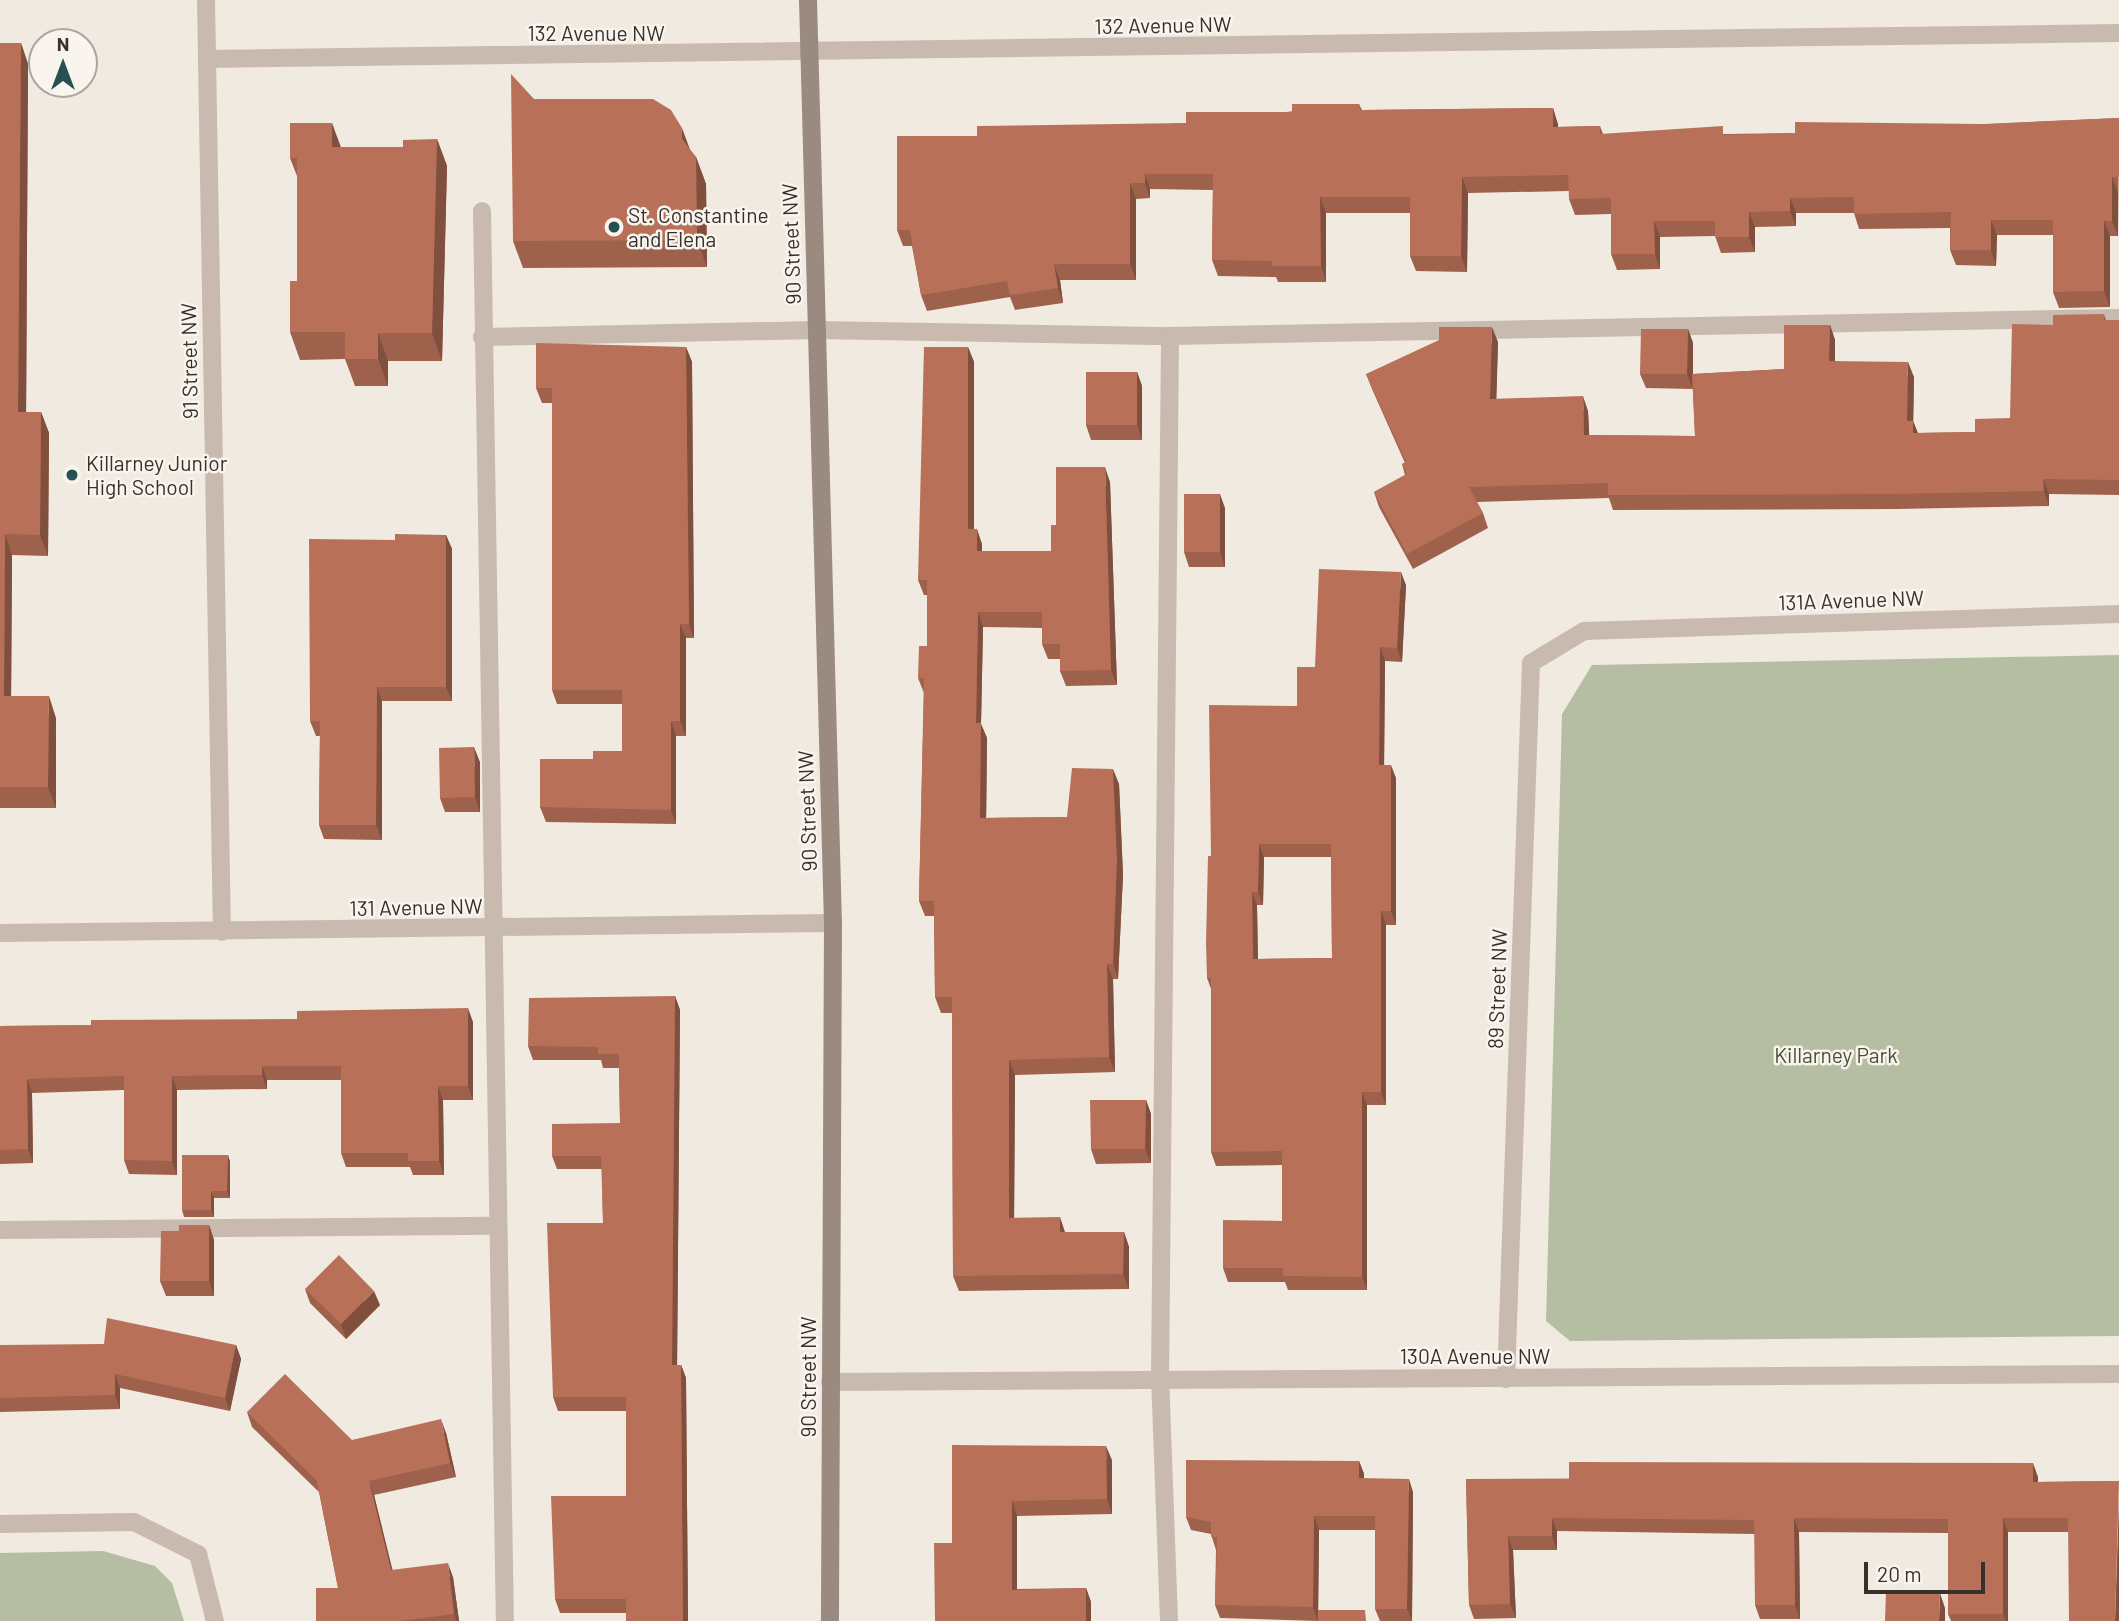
<!DOCTYPE html>
<html>
<head>
<meta charset="utf-8">
<style>
	body { margin:0 }
	#map { position:relative; width:2119px; height:1621px; overflow:hidden; background:#f1eae1; font-family:Barlow,sans-serif }
	div>[style] { position:absolute }
	[style*='--x'] { left:calc(var(--x)*1px); top:calc(var(--y)*1px); width:calc(var(--w)*1px); rotate:calc(var(--a)*1deg) }
	.green>* { inset:0; background:#b5bea3 }
	.lane>* { height:18px; margin:-9px; padding:0 9px; transform-origin:9px; border-radius:9px; background:#c8baae }
	.street>* { height:18px; margin:-9px; padding:0 9px; transform-origin:9px; border-radius:9px; background:#c8baae }
	.secondary>* { height:18px; margin:-9px; padding:0 9px; transform-origin:9px; border-radius:9px; background:#9b8a80 }
	.wall>* { inset:0; background:#9e614c }
	.shaded-wall>* { inset:0; background:#814f3e }
	.building>* { inset:0; background:#b87158 }
	.dots>* { width:19px; height:19px; translate:-50% -50%; box-sizing:border-box; border:4px solid #f9f4ed; border-radius:50% }
	span { translate:-50% -50%; white-space:nowrap; text-align:center; line-height:1.15; -webkit-text-stroke:5px #f9f4ed; paint-order:stroke }
	.street-label { font-size:21px; color:#37302c }
	.poi-label { font-size:21px; color:#37302c }
	.left { translate:0 -50%; text-align:left }
	.park-label { font-size:21px; color:#465332 }
	.north { position:absolute; left:28px; top:28px; width:70px; height:70px; box-sizing:border-box; background:#f9f4ed; border:2px solid #aba6a0; border-radius:50%; rotate:0deg; font-size:19px; font-weight:700; line-height:28px; text-align:center; color:#37302c }
	.north::after { content:''; display:block; margin:auto; width:24px; height:32px; background:#265154; clip-path:polygon(50% 0,100% 100%,50% 72%,0 100%) }
	.scale { position:absolute; left:1864px; top:1562px; width:121px; height:32px; box-sizing:border-box; border:4px solid #37302c; border-top:0; padding-left:9px; font-size:21px; line-height:24px; white-space:nowrap; color:#37302c; -webkit-text-stroke:5px #f9f4ed; paint-order:stroke }
</style>
</head>
<body>
<div id="map">
	<div class="green">
		<i style="clip-path:polygon(2119px 655px,2119px 1336px,1570px 1341px,1546px 1321px,1562px 714px,1592px 665px)"></i>
		<i style="clip-path:polygon(103px 1551px,155px 1566px,172px 1583px,184px 1621px,0 1621px,0 1553px)"></i>
	</div>
	<div class="lane">
		<i style="--x:482;--y:211;--w:1410;--a:89.07"></i>
		<i style="--x:482;--y:337;--w:334;--a:-1.2"></i>
		<i style="--x:816;--y:330;--w:354;--a:1"></i>
		<i style="--x:1170;--y:336;--w:949;--a:-1.09"></i>
		<i style="--x:0;--y:1230;--w:496;--a:-0.5"></i>
		<i style="--x:1169;--y:1621;--w:240;--a:-92.1"></i>
		<i style="--x:1160;--y:1381;--w:1045;--a:-89.45"></i>
	</div>
	<div class="street">
		<i style="--x:206;--y:0;--w:932;--a:89.02"></i>
		<i style="--x:207;--y:59;--w:1912;--a:-0.78"></i>
		<i style="--x:0;--y:933;--w:833;--a:-0.69"></i>
		<i style="--x:1506;--y:1379;--w:716;--a:-88"></i>
		<i style="--x:1531;--y:663;--w:62;--a:-31.1"></i>
		<i style="--x:1584;--y:631;--w:535;--a:-1.82"></i>
		<i style="--x:830;--y:1382;--w:1289;--a:-0.36"></i>
		<i style="--x:0;--y:1524;--w:134;--a:-0.9"></i>
		<i style="--x:134;--y:1522;--w:72;--a:26.6"></i>
		<i style="--x:198;--y:1554;--w:69;--a:75.8"></i>
	</div>
	<div class="secondary">
		<i style="--x:808;--y:0;--w:923;--a:88.45"></i>
		<i style="--x:833;--y:923;--w:698;--a:90.25"></i>
	</div>
	<div class="wall">
		<i style="clip-path:polygon(0 43px,21px 43px,28px 64px,26px 412px,41px 412px,49px 433px,48px 556px,12px 555px,11px 696px,56px 718px,56px 808px,0 808px)"></i>
		<i style="clip-path:polygon(534px 99px,689px 149px,696px 157px,706px 184px,707px 267px,523px 268px,513px 241px)"></i>
		<i style="clip-path:polygon(1359px 104px,1362px 110px,1553px 108px,1558px 127px,1600px 126px,1603px 134px,1726px 134px,1795px 133px,2119px 118px,2118px 236px,2110px 236px,2110px 307px,2059px 308px,2053px 292px,2053px 235px,1997px 235px,1996px 266px,1956px 265px,1950px 250px,1950px 228px,1859px 229px,1854px 213px,1796px 213px,1796px 226px,1755px 227px,1755px 252px,1721px 253px,1715px 236px,1660px 237px,1660px 269px,1617px 270px,1611px 254px,1611px 214px,1575px 215px,1569px 199px,1569px 191px,1468px 193px,1467px 272px,1416px 271px,1410px 256px,1410px 213px,1326px 213px,1326px 282px,1278px 282px,1276px 277px,1218px 276px,1212px 260px,1213px 190px,1150px 189px,1150px 198px,1136px 199px,1136px 280px,1060px 280px,1063px 303px,1015px 310px,1010px 297px,927px 311px,921px 295px,912px 246px,903px 246px,897px 230px,977px 136px,1186px 123px)"></i>
		<i style="clip-path:polygon(437px 139px,447px 166px,442px 361px,388px 361px,388px 386px,355px 386px,345px 359px,300px 360px,290px 332px,297px 281px,297px 176px,290px 158px,341px 147px,403px 147px)"></i>
		<i style="clip-path:polygon(2104px 314px,2106px 320px,2119px 320px,2119px 495px,2049px 494px,2049px 506px,1897px 509px,1613px 510px,1609px 498px,1477px 502px,1483px 513px,1488px 528px,1413px 569px,1379px 507px,1374px 492px,1405px 475px,1402px 464px,1405px 463px,1372px 389px,1366px 374px,1498px 342px,1496px 399px,1588px 411px,1589px 435px,1695px 436px,1693px 389px,1646px 388px,1640px 374px,1688px 329px,1693px 343px,1693px 374px,1784px 369px,1830px 325px,1835px 340px,1835px 361px,1914px 377px,1913px 421px,1918px 433px,1975px 432px,2010px 418px,2053px 325px)"></i>
		<i style="clip-path:polygon(686px 347px,692px 362px,694px 638px,686px 638px,686px 736px,676px 736px,676px 824px,546px 822px,540px 807px,593px 759px,622px 751px,622px 704px,557px 704px,552px 690px,552px 403px,542px 403px,536px 388px)"></i>
		<i style="clip-path:polygon(968px 347px,974px 362px,974px 529px,982px 544px,982px 551px,1051px 551px,1056px 525px,1110px 482px,1117px 685px,1066px 686px,1060px 671px,1060px 659px,1048px 659px,1042px 644px,1042px 628px,983px 627px,981px 724px,987px 738px,986px 818px,1067px 817px,1119px 784px,1123px 875px,1118px 979px,1113px 979px,1115px 1072px,1015px 1075px,1014px 1218px,1065px 1232px,1124px 1232px,1129px 1247px,1129px 1289px,959px 1291px,953px 1276px,952px 1013px,941px 1013px,935px 997px,934px 916px,925px 916px,919px 901px,924px 693px,918px 678px,927px 646px,927px 595px,924px 595px,918px 580px)"></i>
		<i style="clip-path:polygon(1137px 372px,1142px 386px,1142px 440px,1091px 440px,1086px 425px)"></i>
		<i style="clip-path:polygon(1225px 508px,1225px 567px,1189px 567px,1184px 552px)"></i>
		<i style="clip-path:polygon(446px 535px,452px 549px,452px 701px,382px 701px,382px 840px,324px 839px,319px 825px,320px 736px,316px 736px,310px 721px,395px 540px)"></i>
		<i style="clip-path:polygon(evenodd,1406px 585px,1402px 662px,1385px 661px,1384px 765px,1396px 778px,1396px 925px,1386px 925px,1386px 1105px,1367px 1105px,1367px 1290px,1288px 1290px,1285px 1282px,1228px 1282px,1223px 1268px,1282px 1221px,1282px 1165px,1216px 1166px,1211px 1152px,1211px 989px,1207px 978px,1211px 856px,1297px 706px,1315px 667px,1406px 585px,1264px 857px,1331px 857px,1332px 958px,1258px 959px,1257px 905px,1263px 905px,1264px 857px)"></i>
		<i style="clip-path:polygon(480px 762px,480px 812px,445px 812px,440px 798px)"></i>
		<i style="clip-path:polygon(675px 996px,680px 1010px,677px 1365px,681px 1365px,686px 1378px,688px 1621px,626px 1621px,626px 1613px,560px 1613px,555px 1599px,626px 1496px,626px 1411px,558px 1411px,553px 1397px,603px 1223px,602px 1169px,557px 1169px,552px 1156px,620px 1123px,619px 1068px,603px 1068px,601px 1060px,533px 1060px,528px 1046px)"></i>
		<i style="clip-path:polygon(473px 1022px,473px 1100px,443px 1100px,444px 1175px,413px 1175px,410px 1167px,346px 1167px,341px 1153px,341px 1080px,267px 1080px,267px 1089px,177px 1090px,177px 1175px,129px 1174px,124px 1160px,124px 1090px,32px 1093px,33px 1163px,0 1164px,0 1026px)"></i>
		<i style="clip-path:polygon(1146px 1100px,1151px 1114px,1151px 1163px,1096px 1164px,1091px 1149px)"></i>
		<i style="clip-path:polygon(228px 1155px,230px 1162px,230px 1198px,214px 1198px,214px 1217px,184px 1217px,182px 1210px)"></i>
		<i style="clip-path:polygon(209px 1225px,214px 1240px,214px 1296px,166px 1296px,160px 1281px,179px 1231px)"></i>
		<i style="clip-path:polygon(305px 1289px,380px 1305px,346px 1339px,310px 1303px)"></i>
		<i style="clip-path:polygon(0 1345px,236px 1345px,241px 1359px,230px 1411px,120px 1388px,120px 1409px,0 1412px)"></i>
		<i style="clip-path:polygon(247px 1412px,352px 1440px,446px 1433px,456px 1477px,374px 1495px,392px 1570px,453px 1577px,459px 1621px,316px 1621px,338px 1588px,319px 1492px,252px 1427px)"></i>
		<i style="clip-path:polygon(952px 1445px,1112px 1460px,1112px 1514px,1017px 1516px,1017px 1589px,1086px 1588px,1091px 1602px,1091px 1621px,935px 1621px,952px 1543px)"></i>
		<i style="clip-path:polygon(1359px 1461px,1364px 1474px,1364px 1478px,1413px 1492px,1412px 1621px,1380px 1621px,1375px 1609px,1375px 1530px,1319px 1530px,1318px 1621px,1220px 1618px,1215px 1605px,1216px 1550px,1211px 1534px,1191px 1530px,1186px 1517px)"></i>
		<i style="clip-path:polygon(2038px 1477px,2038px 1482px,2119px 1481px,2068px 1532px,2008px 1532px,2008px 1621px,1951px 1621px,1948px 1614px,1948px 1533px,1799px 1532px,1800px 1619px,1760px 1619px,1755px 1605px,1755px 1534px,1557px 1531px,1557px 1550px,1513px 1550px,1516px 1618px,1474px 1619px,1469px 1605px,1466px 1479px)"></i>
	</div>
	<div class="shaded-wall">
		<i style="clip-path:polygon(21px 43px,28px 64px,26px 433px,18px 412px)"></i>
		<i style="clip-path:polygon(1553px 108px,1558px 124px,1558px 142px,1553px 127px)"></i>
		<i style="clip-path:polygon(332px 123px,342px 150px,332px 147px)"></i>
		<i style="clip-path:polygon(682px 128px,692px 155px,682px 139px)"></i>
		<i style="clip-path:polygon(437px 139px,447px 166px,442px 361px,432px 333px)"></i>
		<i style="clip-path:polygon(696px 157px,706px 184px,707px 267px,697px 240px)"></i>
		<i style="clip-path:polygon(1145px 174px,1150px 189px,1150px 198px,1145px 183px)"></i>
		<i style="clip-path:polygon(1462px 177px,1468px 193px,1467px 272px,1461px 256px)"></i>
		<i style="clip-path:polygon(2112px 177px,2118px 192px,2118px 236px,2112px 221px)"></i>
		<i style="clip-path:polygon(1130px 183px,1136px 199px,1136px 280px,1130px 264px)"></i>
		<i style="clip-path:polygon(1320px 197px,1326px 213px,1326px 282px,1321px 266px)"></i>
		<i style="clip-path:polygon(1790px 198px,1796px 213px,1796px 226px,1790px 211px)"></i>
		<i style="clip-path:polygon(1749px 212px,1755px 227px,1755px 252px,1749px 237px)"></i>
		<i style="clip-path:polygon(1991px 220px,1997px 235px,1996px 266px,1991px 250px)"></i>
		<i style="clip-path:polygon(1654px 221px,1660px 237px,1660px 269px,1655px 254px)"></i>
		<i style="clip-path:polygon(2104px 221px,2110px 236px,2110px 307px,2104px 291px)"></i>
		<i style="clip-path:polygon(1054px 264px,1060px 280px,1063px 303px,1058px 288px)"></i>
		<i style="clip-path:polygon(1830px 325px,1835px 340px,1835px 376px,1829px 361px)"></i>
		<i style="clip-path:polygon(1492px 327px,1498px 342px,1496px 414px,1490px 399px)"></i>
		<i style="clip-path:polygon(1688px 329px,1693px 343px,1693px 389px,1687px 374px)"></i>
		<i style="clip-path:polygon(378px 333px,388px 361px,388px 386px,378px 359px)"></i>
		<i style="clip-path:polygon(686px 347px,692px 362px,694px 638px,689px 624px)"></i>
		<i style="clip-path:polygon(968px 347px,974px 362px,974px 544px,968px 529px)"></i>
		<i style="clip-path:polygon(1908px 362px,1914px 377px,1913px 436px,1907px 421px)"></i>
		<i style="clip-path:polygon(1137px 372px,1142px 386px,1142px 440px,1137px 425px)"></i>
		<i style="clip-path:polygon(1583px 396px,1588px 411px,1590px 450px,1584px 435px)"></i>
		<i style="clip-path:polygon(41px 412px,49px 433px,48px 556px,40px 535px)"></i>
		<i style="clip-path:polygon(1913px 421px,1919px 436px,1913px 433px)"></i>
		<i style="clip-path:polygon(1105px 467px,1110px 482px,1117px 685px,1111px 670px)"></i>
		<i style="clip-path:polygon(2043px 479px,2049px 494px,2049px 506px,2044px 491px)"></i>
		<i style="clip-path:polygon(1220px 494px,1225px 508px,1225px 567px,1220px 552px)"></i>
		<i style="clip-path:polygon(977px 529px,982px 544px,982px 566px,977px 551px)"></i>
		<i style="clip-path:polygon(5px 534px,12px 555px,11px 717px,4px 696px)"></i>
		<i style="clip-path:polygon(446px 535px,452px 549px,452px 701px,446px 687px)"></i>
		<i style="clip-path:polygon(1401px 572px,1406px 585px,1402px 662px,1397px 648px)"></i>
		<i style="clip-path:polygon(978px 612px,983px 627px,981px 724px,987px 738px,986px 834px,980px 818px,976px 723px)"></i>
		<i style="clip-path:polygon(680px 624px,686px 638px,686px 736px,680px 721px)"></i>
		<i style="clip-path:polygon(1380px 647px,1385px 661px,1384px 778px,1379px 765px)"></i>
		<i style="clip-path:polygon(377px 687px,382px 701px,382px 840px,376px 825px)"></i>
		<i style="clip-path:polygon(49px 696px,56px 718px,56px 808px,48px 787px)"></i>
		<i style="clip-path:polygon(671px 721px,676px 736px,676px 824px,671px 810px)"></i>
		<i style="clip-path:polygon(474px 747px,480px 762px,480px 812px,475px 797px)"></i>
		<i style="clip-path:polygon(1391px 765px,1396px 778px,1396px 925px,1391px 911px)"></i>
		<i style="clip-path:polygon(1113px 769px,1119px 784px,1123px 875px,1118px 979px,1113px 964px)"></i>
		<i style="clip-path:polygon(1259px 844px,1264px 857px,1263px 905px,1258px 892px)"></i>
		<i style="clip-path:polygon(1252px 892px,1257px 905px,1258px 972px,1253px 959px)"></i>
		<i style="clip-path:polygon(1381px 911px,1386px 925px,1386px 1105px,1381px 1092px)"></i>
		<i style="clip-path:polygon(1107px 964px,1113px 979px,1115px 1072px,1109px 1057px)"></i>
		<i style="clip-path:polygon(675px 996px,680px 1010px,677px 1378px,672px 1365px)"></i>
		<i style="clip-path:polygon(468px 1008px,473px 1022px,473px 1100px,468px 1086px)"></i>
		<i style="clip-path:polygon(1009px 1060px,1015px 1075px,1014px 1233px,1009px 1218px)"></i>
		<i style="clip-path:polygon(262px 1066px,267px 1080px,267px 1089px,262px 1075px)"></i>
		<i style="clip-path:polygon(172px 1076px,177px 1090px,177px 1175px,172px 1161px)"></i>
		<i style="clip-path:polygon(27px 1079px,32px 1093px,33px 1163px,28px 1149px)"></i>
		<i style="clip-path:polygon(438px 1086px,443px 1100px,444px 1175px,439px 1161px)"></i>
		<i style="clip-path:polygon(1362px 1092px,1367px 1105px,1367px 1290px,1362px 1277px)"></i>
		<i style="clip-path:polygon(1146px 1100px,1151px 1114px,1151px 1163px,1145px 1149px)"></i>
		<i style="clip-path:polygon(228px 1155px,230px 1162px,230px 1198px,227px 1191px)"></i>
		<i style="clip-path:polygon(211px 1191px,214px 1198px,214px 1217px,211px 1210px)"></i>
		<i style="clip-path:polygon(1060px 1217px,1065px 1232px,1060px 1232px)"></i>
		<i style="clip-path:polygon(209px 1225px,214px 1240px,214px 1296px,209px 1281px)"></i>
		<i style="clip-path:polygon(1124px 1232px,1129px 1247px,1129px 1289px,1123px 1274px)"></i>
		<i style="clip-path:polygon(374px 1291px,380px 1305px,346px 1339px,341px 1324px)"></i>
		<i style="clip-path:polygon(236px 1345px,241px 1359px,230px 1411px,225px 1398px)"></i>
		<i style="clip-path:polygon(681px 1365px,686px 1378px,688px 1621px,683px 1621px)"></i>
		<i style="clip-path:polygon(115px 1374px,120px 1388px,120px 1409px,115px 1395px)"></i>
		<i style="clip-path:polygon(441px 1419px,446px 1433px,456px 1477px,450px 1463px)"></i>
		<i style="clip-path:polygon(1106px 1446px,1112px 1460px,1112px 1514px,1107px 1499px)"></i>
		<i style="clip-path:polygon(1359px 1461px,1364px 1474px,1364px 1492px,1359px 1478px)"></i>
		<i style="clip-path:polygon(2033px 1463px,2038px 1477px,2038px 1496px,2033px 1482px)"></i>
		<i style="clip-path:polygon(1409px 1479px,1413px 1492px,1412px 1621px,1407px 1609px)"></i>
		<i style="clip-path:polygon(369px 1481px,374px 1495px,396px 1584px,391px 1570px)"></i>
		<i style="clip-path:polygon(2119px 1500px,2119px 1621px,2115px 1621px)"></i>
		<i style="clip-path:polygon(1012px 1501px,1017px 1516px,1017px 1604px,1012px 1590px)"></i>
		<i style="clip-path:polygon(1314px 1516px,1319px 1530px,1318px 1621px,1313px 1607px)"></i>
		<i style="clip-path:polygon(1552px 1518px,1557px 1531px,1557px 1550px,1552px 1536px)"></i>
		<i style="clip-path:polygon(1794px 1518px,1799px 1532px,1800px 1619px,1795px 1605px)"></i>
		<i style="clip-path:polygon(2003px 1518px,2008px 1532px,2008px 1621px,2006px 1621px,2003px 1614px)"></i>
		<i style="clip-path:polygon(1508px 1536px,1513px 1550px,1516px 1618px,1510px 1604px)"></i>
		<i style="clip-path:polygon(448px 1563px,453px 1577px,459px 1621px,457px 1621px,454px 1614px)"></i>
		<i style="clip-path:polygon(1086px 1588px,1091px 1602px,1091px 1621px,1086px 1621px)"></i>
		<i style="clip-path:polygon(1940px 1593px,1945px 1608px,1945px 1621px,1939px 1621px)"></i>
	</div>
	<div class="building">
		<i style="clip-path:polygon(0 43px,21px 43px,18px 412px,41px 412px,40px 535px,5px 534px,4px 696px,49px 696px,48px 787px,0 787px)"></i>
		<i style="clip-path:polygon(511px 74px,534px 99px,653px 99px,671px 110px,682px 128px,682px 139px,696px 157px,697px 240px,513px 241px)"></i>
		<i style="clip-path:polygon(1292px 104px,1359px 104px,1360px 110px,1553px 108px,1553px 127px,1600px 126px,1600px 134px,1723px 126px,1723px 135px,1795px 133px,1795px 122px,1983px 124px,2119px 118px,2119px 177px,2112px 177px,2112px 221px,2104px 221px,2104px 291px,2053px 292px,2053px 220px,1991px 220px,1991px 250px,1950px 250px,1951px 212px,1854px 214px,1854px 197px,1790px 198px,1790px 211px,1749px 212px,1749px 237px,1715px 237px,1715px 221px,1654px 221px,1655px 254px,1611px 254px,1611px 198px,1569px 199px,1568px 175px,1462px 177px,1461px 256px,1410px 256px,1410px 197px,1320px 197px,1321px 266px,1272px 266px,1272px 261px,1212px 260px,1213px 174px,1145px 174px,1145px 183px,1130px 183px,1130px 264px,1054px 264px,1058px 288px,1010px 295px,1007px 281px,921px 295px,910px 230px,897px 230px,897px 136px,977px 136px,977px 126px,1186px 123px,1186px 112px,1292px 112px)"></i>
		<i style="clip-path:polygon(290px 123px,332px 123px,332px 147px,403px 147px,403px 140px,437px 139px,432px 333px,378px 333px,378px 359px,345px 359px,345px 332px,290px 332px,290px 281px,297px 281px,297px 158px,290px 158px)"></i>
		<i style="clip-path:polygon(2104px 314px,2104px 320px,2119px 320px,2119px 480px,2043px 479px,2044px 491px,1892px 494px,1608px 495px,1608px 483px,1469px 487px,1483px 513px,1407px 554px,1374px 492px,1407px 474px,1402px 464px,1406px 462px,1366px 374px,1439px 340px,1439px 327px,1492px 327px,1490px 399px,1583px 396px,1584px 435px,1695px 436px,1692px 374px,1784px 369px,1784px 325px,1830px 325px,1829px 361px,1908px 362px,1907px 421px,1913px 421px,1913px 433px,1975px 432px,1975px 419px,2010px 418px,2012px 324px,2053px 325px,2053px 315px)"></i>
		<i style="clip-path:polygon(1641px 329px,1688px 329px,1687px 374px,1640px 374px)"></i>
		<i style="clip-path:polygon(536px 343px,686px 347px,689px 624px,680px 624px,680px 721px,671px 721px,671px 810px,540px 807px,540px 759px,593px 759px,593px 751px,622px 751px,622px 690px,552px 690px,552px 388px,536px 388px)"></i>
		<i style="clip-path:polygon(924px 347px,968px 347px,968px 529px,977px 529px,977px 551px,1051px 551px,1051px 525px,1056px 525px,1056px 467px,1105px 467px,1111px 670px,1060px 671px,1060px 644px,1042px 644px,1042px 612px,978px 612px,976px 723px,981px 723px,980px 818px,1067px 817px,1072px 768px,1113px 769px,1117px 860px,1113px 964px,1107px 964px,1109px 1057px,1009px 1060px,1009px 1218px,1060px 1217px,1060px 1232px,1124px 1232px,1123px 1274px,953px 1276px,952px 997px,935px 997px,934px 901px,919px 901px,924px 678px,918px 678px,919px 646px,927px 646px,927px 580px,918px 580px)"></i>
		<i style="clip-path:polygon(1086px 372px,1137px 372px,1137px 425px,1086px 425px)"></i>
		<i style="clip-path:polygon(1184px 494px,1220px 494px,1220px 552px,1184px 552px)"></i>
		<i style="clip-path:polygon(395px 534px,446px 535px,446px 687px,377px 687px,376px 825px,319px 825px,320px 721px,310px 721px,309px 539px,395px 540px)"></i>
		<i style="clip-path:polygon(evenodd,1319px 569px,1401px 572px,1397px 648px,1380px 647px,1379px 765px,1391px 765px,1391px 911px,1381px 911px,1381px 1092px,1362px 1092px,1362px 1277px,1283px 1276px,1283px 1268px,1223px 1268px,1223px 1220px,1282px 1221px,1282px 1151px,1211px 1152px,1211px 978px,1207px 978px,1206px 943px,1208px 856px,1211px 856px,1209px 705px,1297px 706px,1297px 667px,1315px 667px,1319px 569px,1259px 844px,1331px 844px,1332px 958px,1253px 959px,1252px 892px,1258px 892px,1259px 844px)"></i>
		<i style="clip-path:polygon(474px 747px,475px 797px,440px 798px,439px 748px)"></i>
		<i style="clip-path:polygon(675px 996px,672px 1365px,681px 1365px,683px 1621px,626px 1621px,626px 1599px,555px 1599px,551px 1496px,626px 1496px,626px 1397px,553px 1397px,547px 1223px,603px 1223px,601px 1156px,552px 1156px,552px 1124px,620px 1123px,619px 1054px,598px 1054px,598px 1047px,528px 1046px,529px 998px)"></i>
		<i style="clip-path:polygon(468px 1008px,468px 1086px,438px 1086px,439px 1161px,408px 1161px,408px 1153px,341px 1153px,341px 1066px,262px 1066px,262px 1075px,172px 1076px,172px 1161px,124px 1160px,124px 1076px,27px 1079px,28px 1149px,0 1150px,0 1026px,91px 1025px,91px 1020px,297px 1019px,297px 1011px)"></i>
		<i style="clip-path:polygon(1090px 1100px,1146px 1100px,1145px 1149px,1091px 1149px)"></i>
		<i style="clip-path:polygon(182px 1155px,228px 1155px,227px 1191px,211px 1191px,211px 1210px,182px 1210px)"></i>
		<i style="clip-path:polygon(179px 1225px,209px 1225px,209px 1281px,160px 1281px,161px 1231px,179px 1231px)"></i>
		<i style="clip-path:polygon(339px 1255px,374px 1291px,341px 1324px,305px 1289px)"></i>
		<i style="clip-path:polygon(107px 1318px,236px 1345px,225px 1398px,115px 1374px,115px 1395px,0 1398px,0 1345px,104px 1344px)"></i>
		<i style="clip-path:polygon(285px 1374px,352px 1440px,441px 1419px,450px 1463px,369px 1481px,391px 1570px,448px 1563px,454px 1614px,399px 1621px,316px 1621px,316px 1588px,338px 1588px,317px 1481px,247px 1412px)"></i>
		<i style="clip-path:polygon(952px 1445px,1106px 1446px,1107px 1499px,1012px 1501px,1012px 1590px,1086px 1588px,1086px 1621px,935px 1621px,934px 1543px,952px 1543px)"></i>
		<i style="clip-path:polygon(1186px 1460px,1359px 1461px,1359px 1478px,1409px 1479px,1407px 1609px,1375px 1609px,1375px 1516px,1314px 1516px,1313px 1607px,1215px 1605px,1217px 1537px,1211px 1537px,1211px 1522px,1186px 1517px)"></i>
		<i style="clip-path:polygon(1569px 1462px,2033px 1463px,2033px 1482px,2119px 1481px,2115px 1621px,2069px 1621px,2068px 1518px,2003px 1518px,2003px 1614px,1948px 1614px,1948px 1519px,1794px 1518px,1795px 1605px,1755px 1605px,1754px 1520px,1552px 1518px,1552px 1536px,1508px 1536px,1510px 1604px,1469px 1605px,1466px 1479px,1569px 1479px)"></i>
		<i style="clip-path:polygon(1886px 1592px,1940px 1593px,1939px 1621px,1885px 1621px)"></i>
		<i style="clip-path:polygon(1318px 1610px,1365px 1610px,1366px 1621px,1318px 1621px)"></i>
	</div>
	<div class="dots">
		<i style="left:614px;top:227px;background:#265154"></i>
		<i style="left:72px;top:475px;background:#265154"></i>
	</div>
	<div class="street-label">
		<span style="left:1163px;top:25px;rotate:-1deg">132 Avenue NW</span>
		<span style="left:596px;top:33px">132 Avenue NW</span>
		<span style="left:791px;top:244px;rotate:-92deg">90 Street NW</span>
		<span style="left:189px;top:361px;rotate:-91deg">91 Street NW</span>
		<span style="left:1851px;top:600px;rotate:-2deg">131A Avenue NW</span>
		<span style="left:807px;top:811px;rotate:-92deg">90 Street NW</span>
		<span style="left:416px;top:907px;rotate:-1deg">131 Avenue NW</span>
		<span style="left:1497px;top:989px;rotate:-88deg">89 Street NW</span>
		<span style="left:1475px;top:1356px">130A Avenue NW</span>
		<span style="left:808px;top:1377px;rotate:-90deg">90 Street NW</span>
	</div>
	<div class="poi-label">
		<span class="left" style="left:628px;top:227px">St. Constantine<br>and Elena</span>
		<span class="left" style="left:86px;top:475px">Killarney Junior<br>High School</span>
	</div>
	<div class="park-label">
		<span style="left:1836px;top:1055px">Killarney Park</span>
	</div>
	<div class="north">N</div>
	<div class="scale">20 m</div>
</div>
</body>
</html>
